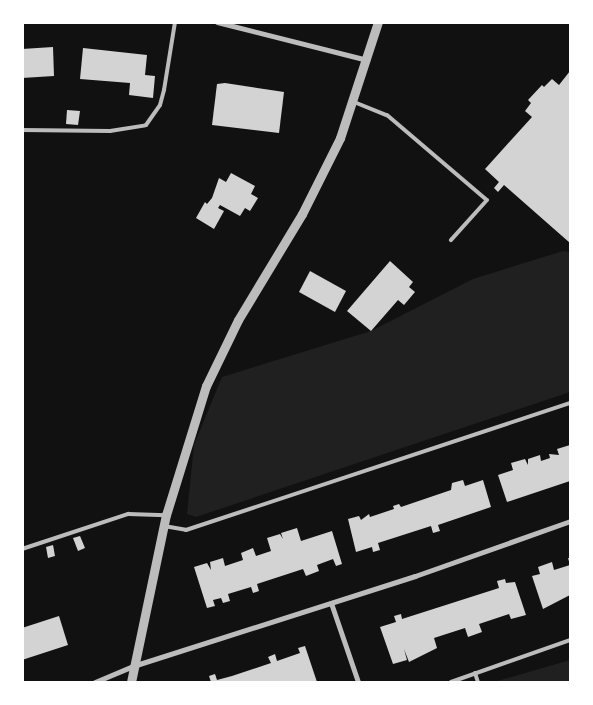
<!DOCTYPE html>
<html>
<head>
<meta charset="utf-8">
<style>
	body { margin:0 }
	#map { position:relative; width:593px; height:705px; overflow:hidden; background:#111; font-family:Cabin,sans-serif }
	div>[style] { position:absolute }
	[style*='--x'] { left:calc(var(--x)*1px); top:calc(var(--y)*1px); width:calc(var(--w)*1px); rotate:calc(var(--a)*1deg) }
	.green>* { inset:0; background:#202020 }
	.building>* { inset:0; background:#d3d3d3 }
	.service>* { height:4px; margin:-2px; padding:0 2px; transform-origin:2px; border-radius:2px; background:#bcbcbc }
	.minor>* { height:5px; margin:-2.5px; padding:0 2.5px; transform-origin:2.5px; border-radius:2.5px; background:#bcbcbc }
	.tertiary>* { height:9px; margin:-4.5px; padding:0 4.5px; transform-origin:4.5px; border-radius:4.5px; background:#bcbcbc }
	span { translate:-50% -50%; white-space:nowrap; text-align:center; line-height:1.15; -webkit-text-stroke:5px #fff; paint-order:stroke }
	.frame { position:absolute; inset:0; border:24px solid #fff; pointer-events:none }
</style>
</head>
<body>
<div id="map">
	<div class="green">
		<i style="clip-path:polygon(563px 251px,570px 252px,570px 392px,196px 517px,187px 514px,194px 445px,222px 377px,371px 331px,473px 279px)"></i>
		<i style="clip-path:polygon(570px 660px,570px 682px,494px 682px)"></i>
	</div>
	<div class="building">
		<i style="clip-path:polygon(53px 47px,54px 76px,22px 78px,22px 49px)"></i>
		<i style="clip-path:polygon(83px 48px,147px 55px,145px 75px,155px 76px,153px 98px,129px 95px,130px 83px,80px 79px)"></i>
		<i style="clip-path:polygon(570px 71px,570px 243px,504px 185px,498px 192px,494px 188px,499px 182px,485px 169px,532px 117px,525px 111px,531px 103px,528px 100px,542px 85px,544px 87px,552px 79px,559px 85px)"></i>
		<i style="clip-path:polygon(225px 83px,284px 92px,279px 133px,212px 125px,217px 84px)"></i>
		<i style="clip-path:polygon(67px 110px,80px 111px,78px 125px,66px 124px)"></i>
		<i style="clip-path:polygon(231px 173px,255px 186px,251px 194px,258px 198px,250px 211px,245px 208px,240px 216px,220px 205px,218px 208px,224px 211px,214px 229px,196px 218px,205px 202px,207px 204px,212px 198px,219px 178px,226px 182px)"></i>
		<i style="clip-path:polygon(390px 261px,413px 282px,409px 287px,415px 292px,404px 305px,398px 300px,371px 331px,347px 311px)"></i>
		<i style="clip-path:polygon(310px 271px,346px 291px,335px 312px,299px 292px)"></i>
		<i style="clip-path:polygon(570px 445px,570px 481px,507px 502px,498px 475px,513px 470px,511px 463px,525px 459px,528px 465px,528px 459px,540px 455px,541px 461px,550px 458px,549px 454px,559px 455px,557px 449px)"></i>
		<i style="clip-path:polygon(463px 480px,465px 486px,483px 480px,491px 507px,438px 525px,440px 531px,433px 533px,431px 526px,378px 543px,380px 550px,373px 552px,372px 547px,356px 552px,348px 519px,359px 516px,361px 520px,369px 514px,370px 517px,394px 509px,393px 506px,399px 504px,401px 507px,451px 490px,452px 483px)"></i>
		<i style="clip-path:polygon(297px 528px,301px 541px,332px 531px,342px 564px,336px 566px,333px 559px,317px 565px,319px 571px,306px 576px,303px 569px,257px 584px,259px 591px,253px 593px,251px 587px,228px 594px,230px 601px,223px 603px,221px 598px,213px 600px,215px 606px,207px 608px,194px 567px,207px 563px,211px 570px,210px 562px,223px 558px,225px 566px,243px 560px,241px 553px,253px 548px,256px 556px,271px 551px,267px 538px,280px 534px,283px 539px,281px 533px)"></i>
		<i style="clip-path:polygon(80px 536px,85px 548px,78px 551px,73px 538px)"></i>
		<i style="clip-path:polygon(53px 545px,55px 556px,48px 558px,46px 547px)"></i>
		<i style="clip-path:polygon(568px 558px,570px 558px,570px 595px,543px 609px,532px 576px,540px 574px,538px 567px,552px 562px,554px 570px,570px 565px)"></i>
		<i style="clip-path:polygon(505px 579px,506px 583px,515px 582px,526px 615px,511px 619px,509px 614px,479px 624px,482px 632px,468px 637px,465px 628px,434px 638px,437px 648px,409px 662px,404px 649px,407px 660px,393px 664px,380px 627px,396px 622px,394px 616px,401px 614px,402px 619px,499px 588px,497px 581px)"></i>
		<i style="clip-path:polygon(59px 616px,68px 645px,22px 660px,22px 628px)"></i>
		<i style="clip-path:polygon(305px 646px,317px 682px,211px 682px,209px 676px,215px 674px,217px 680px,232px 676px,271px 663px,268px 657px,275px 654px,277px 661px,300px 653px,298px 648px)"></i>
	</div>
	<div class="service">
		<i style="--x:354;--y:102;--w:35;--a:22"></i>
		<i style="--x:387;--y:115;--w:131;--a:40.4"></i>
		<i style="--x:487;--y:200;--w:54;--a:132"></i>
		<i style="--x:22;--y:130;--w:88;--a:0.7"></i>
		<i style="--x:110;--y:131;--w:36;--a:-9"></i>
		<i style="--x:146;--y:125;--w:24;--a:-55"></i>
		<i style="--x:160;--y:105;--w:16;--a:-75"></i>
		<i style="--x:164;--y:90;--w:69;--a:-80.8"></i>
		<i style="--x:164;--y:526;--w:22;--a:10"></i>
		<i style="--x:186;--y:530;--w:404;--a:-18.3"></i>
		<i style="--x:22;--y:549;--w:112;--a:-18.3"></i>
		<i style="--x:128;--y:514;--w:38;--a:2"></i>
		<i style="--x:475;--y:673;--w:9;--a:72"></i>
		<i style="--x:451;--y:682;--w:126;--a:-19.4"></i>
	</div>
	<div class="minor">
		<i style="--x:217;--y:22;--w:155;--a:14.2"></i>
		<i style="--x:331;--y:603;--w:83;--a:71.1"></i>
		<i style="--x:95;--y:682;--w:41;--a:-22.8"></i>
		<i style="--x:133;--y:666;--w:296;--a:-17.7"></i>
		<i style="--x:415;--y:576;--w:164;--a:-19.5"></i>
	</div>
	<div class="tertiary">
		<i style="--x:131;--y:682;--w:171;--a:-78.2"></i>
		<i style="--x:166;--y:515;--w:135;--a:-72.8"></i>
		<i style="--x:206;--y:386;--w:73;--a:-64.1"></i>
		<i style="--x:238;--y:320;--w:124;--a:-58.9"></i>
		<i style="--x:302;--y:214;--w:85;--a:-63.4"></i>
		<i style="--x:340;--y:138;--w:122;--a:-71.9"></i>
	</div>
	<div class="frame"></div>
</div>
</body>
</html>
